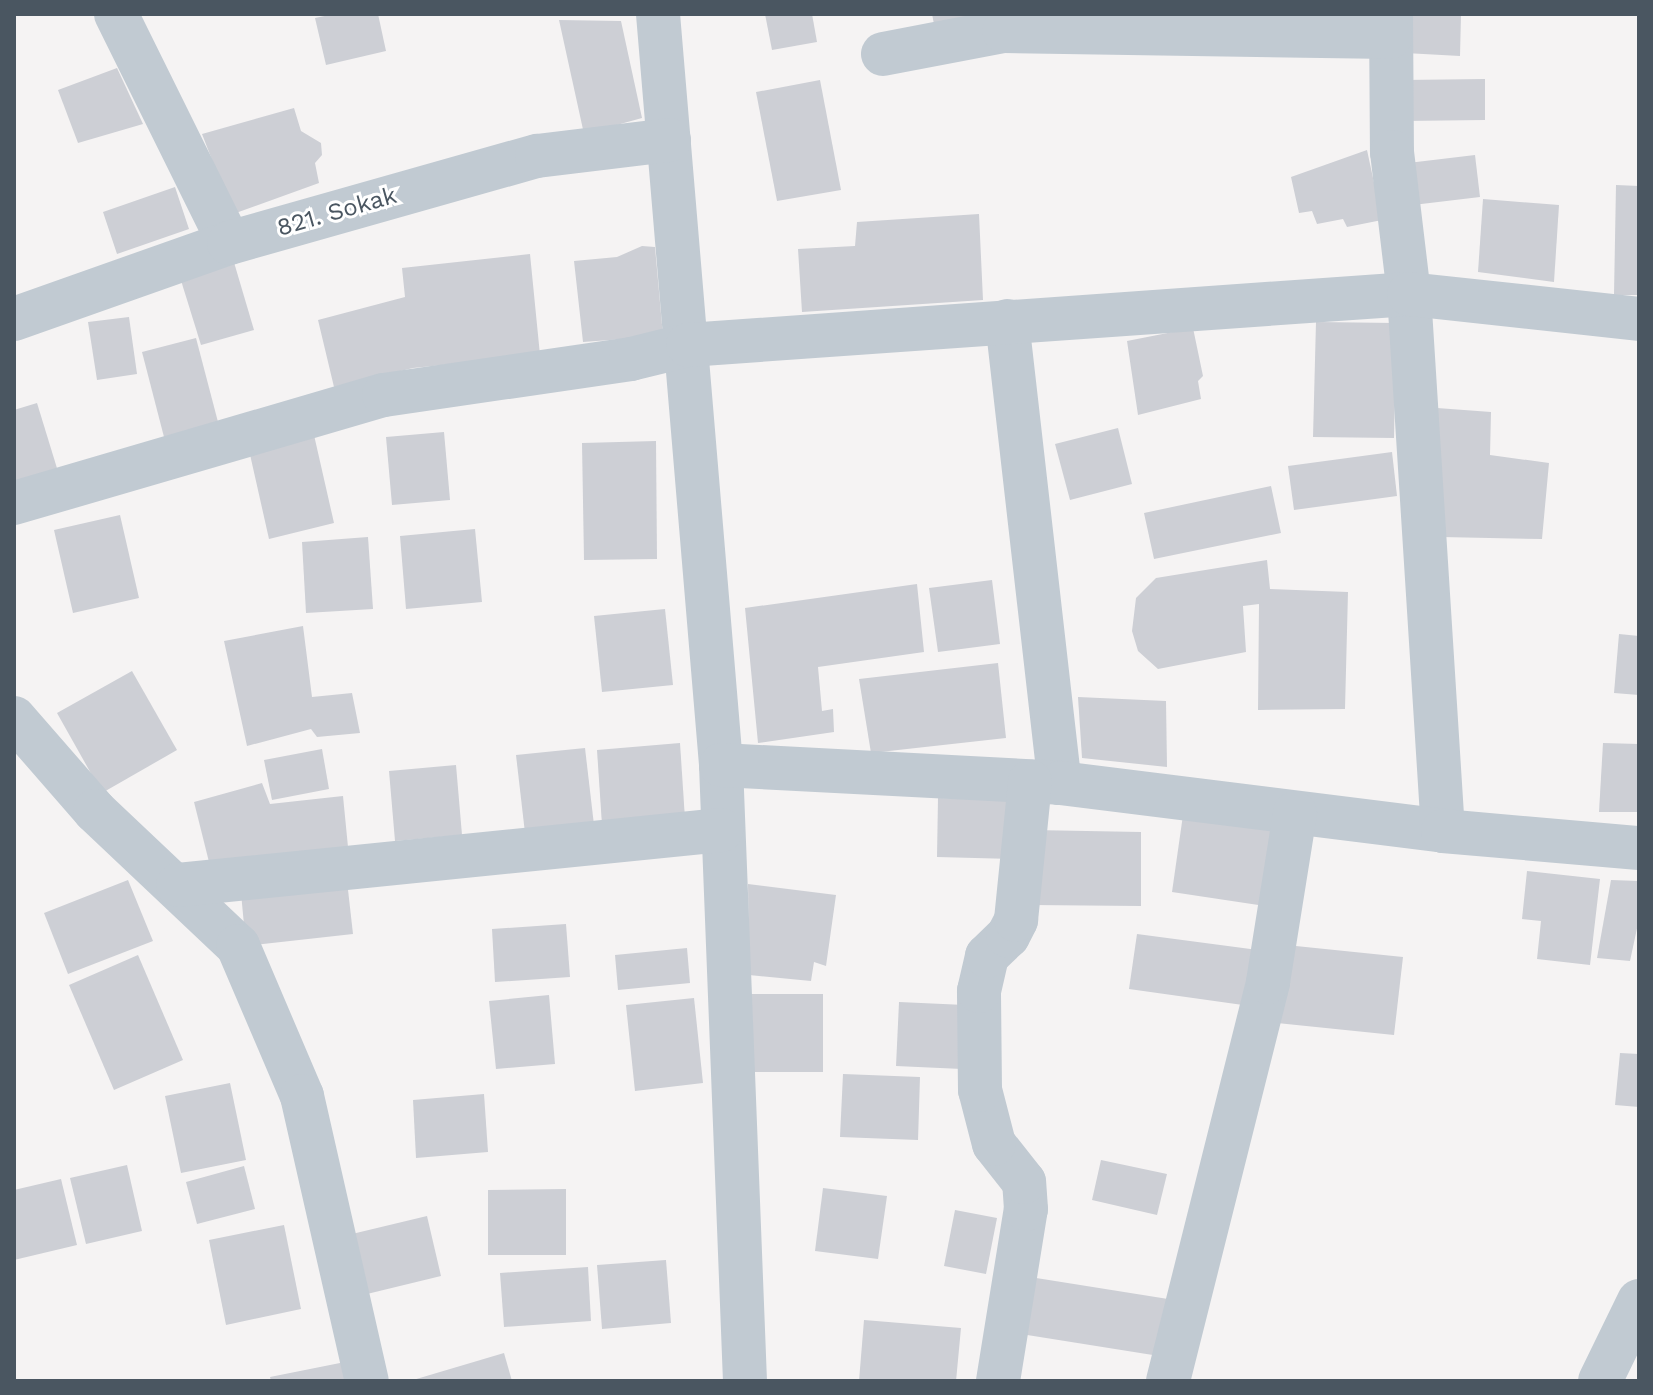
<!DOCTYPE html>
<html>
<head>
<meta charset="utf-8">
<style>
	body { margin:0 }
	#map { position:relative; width:1653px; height:1395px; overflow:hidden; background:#f5f3f3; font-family:"Work Sans",sans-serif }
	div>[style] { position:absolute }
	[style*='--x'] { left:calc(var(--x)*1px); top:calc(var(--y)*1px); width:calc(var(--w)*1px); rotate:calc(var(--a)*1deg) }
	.building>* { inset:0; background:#cdcfd5 }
	.minor>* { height:44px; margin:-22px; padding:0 22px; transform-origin:22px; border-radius:22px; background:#c1cad2 }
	span { translate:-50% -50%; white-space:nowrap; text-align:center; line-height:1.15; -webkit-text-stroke:6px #fff; paint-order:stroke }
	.street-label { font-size:24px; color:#4a5661 }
	.frame { position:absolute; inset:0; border:16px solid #4a5661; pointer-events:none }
</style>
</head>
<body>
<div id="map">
	<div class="building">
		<i style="clip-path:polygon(334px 14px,378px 14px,386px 51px,326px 65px,315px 18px)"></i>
		<i style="clip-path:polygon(765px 14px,812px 14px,817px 42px,772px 50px)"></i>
		<i style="clip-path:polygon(932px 14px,989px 14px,934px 24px)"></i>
		<i style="clip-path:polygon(1407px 14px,1461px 14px,1460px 56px,1405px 53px)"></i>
		<i style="clip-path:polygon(559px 20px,621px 21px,642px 118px,584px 134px)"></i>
		<i style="clip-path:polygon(117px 68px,143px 124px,78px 143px,58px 90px)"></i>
		<i style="clip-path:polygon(1485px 79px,1485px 120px,1403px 121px,1403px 80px)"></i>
		<i style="clip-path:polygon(820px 80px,841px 190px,777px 201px,756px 92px)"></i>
		<i style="clip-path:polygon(294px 108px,301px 131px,321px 143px,322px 155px,315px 163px,319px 183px,233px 214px,202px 134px)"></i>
		<i style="clip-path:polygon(1367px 150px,1382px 220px,1347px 227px,1343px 219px,1317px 224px,1312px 211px,1299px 213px,1291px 177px)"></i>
		<i style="clip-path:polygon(1475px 155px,1480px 197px,1413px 205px,1408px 163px)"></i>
		<i style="clip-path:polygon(1616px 185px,1639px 186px,1639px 295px,1614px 295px)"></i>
		<i style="clip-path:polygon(175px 187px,189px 229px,117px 254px,103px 212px)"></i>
		<i style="clip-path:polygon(1483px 199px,1559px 205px,1554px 282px,1478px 272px)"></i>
		<i style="clip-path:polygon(979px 214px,983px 300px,802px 312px,798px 249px,855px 246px,857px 222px)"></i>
		<i style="clip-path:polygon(642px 246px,655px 247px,663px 336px,583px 342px,574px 261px,617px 257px)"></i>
		<i style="clip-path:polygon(530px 254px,540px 355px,413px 368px,334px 387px,318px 320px,405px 297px,402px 268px)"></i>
		<i style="clip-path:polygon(233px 259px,254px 330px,201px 345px,179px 274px)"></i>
		<i style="clip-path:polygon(129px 317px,137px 374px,97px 380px,88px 322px)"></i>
		<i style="clip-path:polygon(1316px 322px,1396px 323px,1394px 438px,1313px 437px)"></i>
		<i style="clip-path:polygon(1193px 328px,1203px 376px,1198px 381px,1201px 399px,1138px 415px,1127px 341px)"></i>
		<i style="clip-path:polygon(196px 338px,218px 422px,164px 437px,142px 352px)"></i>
		<i style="clip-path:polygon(37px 403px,60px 478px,14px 492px,14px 410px)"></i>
		<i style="clip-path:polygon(1437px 408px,1491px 412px,1490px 455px,1549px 463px,1542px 539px,1441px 537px)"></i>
		<i style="clip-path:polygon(1118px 428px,1132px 484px,1070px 500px,1055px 444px)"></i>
		<i style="clip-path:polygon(444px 432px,450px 500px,392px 505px,386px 437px)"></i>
		<i style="clip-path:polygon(314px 435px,334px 523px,269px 539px,249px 450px)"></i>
		<i style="clip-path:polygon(656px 441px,657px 559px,584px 560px,582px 443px)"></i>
		<i style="clip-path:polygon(1392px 452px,1397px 496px,1294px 510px,1288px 466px)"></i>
		<i style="clip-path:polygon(1271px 486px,1281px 533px,1154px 559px,1144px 513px)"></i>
		<i style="clip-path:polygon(120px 515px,139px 598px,73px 613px,54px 530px)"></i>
		<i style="clip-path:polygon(475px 529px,482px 602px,406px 609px,400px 536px)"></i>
		<i style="clip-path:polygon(368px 537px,373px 609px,306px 613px,302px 542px)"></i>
		<i style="clip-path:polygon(1267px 560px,1270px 589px,1348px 592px,1345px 709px,1258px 710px,1259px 604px,1243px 606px,1246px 652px,1158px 669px,1138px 651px,1132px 631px,1136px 598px,1156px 578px)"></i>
		<i style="clip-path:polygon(992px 580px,1000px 644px,938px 652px,929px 588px)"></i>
		<i style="clip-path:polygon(917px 584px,924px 652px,818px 667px,822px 711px,833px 709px,834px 732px,758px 743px,745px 608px)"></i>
		<i style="clip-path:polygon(665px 609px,673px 685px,602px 692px,594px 616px)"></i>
		<i style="clip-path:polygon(303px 626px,312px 697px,352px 693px,360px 733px,317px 737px,311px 729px,247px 746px,224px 641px)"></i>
		<i style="clip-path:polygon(1619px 634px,1639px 636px,1639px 695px,1614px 693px)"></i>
		<i style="clip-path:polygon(998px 663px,1006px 738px,871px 753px,859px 679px)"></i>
		<i style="clip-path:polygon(132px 671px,177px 750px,102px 793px,57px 713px)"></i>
		<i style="clip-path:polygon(1078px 697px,1166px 701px,1167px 767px,1082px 758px)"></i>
		<i style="clip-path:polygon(680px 743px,685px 819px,602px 825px,597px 750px)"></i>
		<i style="clip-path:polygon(1603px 743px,1639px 744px,1639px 812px,1599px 812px)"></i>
		<i style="clip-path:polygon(585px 748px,594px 825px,525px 833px,516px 755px)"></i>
		<i style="clip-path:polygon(322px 749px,329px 789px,272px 800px,264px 760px)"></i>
		<i style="clip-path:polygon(456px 765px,462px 835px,395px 841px,389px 771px)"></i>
		<i style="clip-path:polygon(262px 783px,270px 804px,343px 796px,348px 847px,210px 866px,194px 802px)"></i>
		<i style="clip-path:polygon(938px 798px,1015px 800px,1013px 859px,937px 857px)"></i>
		<i style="clip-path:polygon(1183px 815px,1277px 829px,1265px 906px,1172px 892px)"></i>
		<i style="clip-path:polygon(1032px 830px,1141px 832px,1141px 906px,1031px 905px)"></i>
		<i style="clip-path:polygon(1527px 871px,1600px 879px,1590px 965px,1537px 959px,1541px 921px,1522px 919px)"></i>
		<i style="clip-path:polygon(128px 880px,153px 941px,68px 974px,44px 913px)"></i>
		<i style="clip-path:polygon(1611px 880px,1639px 881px,1639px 919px,1630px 961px,1597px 958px)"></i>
		<i style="clip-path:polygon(347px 881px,353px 934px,246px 946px,241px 893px)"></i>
		<i style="clip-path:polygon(748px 884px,836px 895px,826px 966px,814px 962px,811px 981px,749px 975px)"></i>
		<i style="clip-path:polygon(566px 924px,570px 977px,495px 982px,492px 929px)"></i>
		<i style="clip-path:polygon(1137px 934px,1258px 950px,1250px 1006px,1129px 989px)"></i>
		<i style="clip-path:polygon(1286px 945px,1403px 957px,1394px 1035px,1277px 1023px)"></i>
		<i style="clip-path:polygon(687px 948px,690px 983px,618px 990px,615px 955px)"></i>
		<i style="clip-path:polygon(138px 955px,183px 1060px,114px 1090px,69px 985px)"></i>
		<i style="clip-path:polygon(749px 994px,823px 994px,823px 1072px,749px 1072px)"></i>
		<i style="clip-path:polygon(549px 995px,555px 1064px,496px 1069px,489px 1001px)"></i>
		<i style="clip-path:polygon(694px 998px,703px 1083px,635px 1091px,626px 1005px)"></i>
		<i style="clip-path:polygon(899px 1002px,965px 1005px,962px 1069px,896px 1066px)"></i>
		<i style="clip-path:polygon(1620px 1053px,1639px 1054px,1639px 1107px,1615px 1105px)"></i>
		<i style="clip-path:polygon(843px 1074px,920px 1077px,918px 1140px,840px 1137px)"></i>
		<i style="clip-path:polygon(230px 1083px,246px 1160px,181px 1173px,165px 1096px)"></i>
		<i style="clip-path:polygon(484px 1094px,488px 1152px,416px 1158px,413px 1100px)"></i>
		<i style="clip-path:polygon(1101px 1160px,1167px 1174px,1157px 1215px,1092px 1200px)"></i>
		<i style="clip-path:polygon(127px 1165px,142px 1231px,86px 1244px,70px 1178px)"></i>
		<i style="clip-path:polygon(244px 1166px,255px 1209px,197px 1224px,186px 1182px)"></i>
		<i style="clip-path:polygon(61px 1179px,77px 1245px,14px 1260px,14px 1190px)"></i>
		<i style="clip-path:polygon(823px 1188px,887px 1196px,878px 1259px,815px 1251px)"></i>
		<i style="clip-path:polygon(566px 1189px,566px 1255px,488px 1255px,488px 1190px)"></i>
		<i style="clip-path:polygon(955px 1210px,997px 1218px,986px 1274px,944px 1266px)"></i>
		<i style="clip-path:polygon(427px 1216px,441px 1276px,367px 1294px,352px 1234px)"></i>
		<i style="clip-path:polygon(284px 1225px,301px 1309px,226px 1325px,209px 1240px)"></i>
		<i style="clip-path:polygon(666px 1260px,671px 1323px,602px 1329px,597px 1265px)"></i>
		<i style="clip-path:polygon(588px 1267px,591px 1321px,504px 1327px,500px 1273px)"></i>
		<i style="clip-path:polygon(1030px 1277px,1168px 1299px,1159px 1356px,1021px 1334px)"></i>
		<i style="clip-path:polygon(864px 1320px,961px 1328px,956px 1381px,859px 1381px)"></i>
		<i style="clip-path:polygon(504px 1353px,512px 1381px,413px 1381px,413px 1380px)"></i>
		<i style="clip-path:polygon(345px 1362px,349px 1381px,271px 1381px,270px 1377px)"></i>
	</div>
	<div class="minor">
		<i style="--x:116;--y:14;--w:255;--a:63.7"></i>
		<i style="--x:658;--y:14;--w:754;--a:85.2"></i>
		<i style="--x:721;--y:765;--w:616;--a:87.77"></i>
		<i style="--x:1391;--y:14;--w:138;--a:89.6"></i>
		<i style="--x:1392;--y:152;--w:143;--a:83.2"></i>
		<i style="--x:1409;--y:294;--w:538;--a:86.38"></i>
		<i style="--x:883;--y:54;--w:123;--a:-10.8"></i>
		<i style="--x:1004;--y:31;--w:386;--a:0.9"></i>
		<i style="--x:14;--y:319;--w:228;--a:-19.5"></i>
		<i style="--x:229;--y:243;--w:320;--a:-15.8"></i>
		<i style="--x:537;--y:156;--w:133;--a:-6.9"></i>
		<i style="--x:1007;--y:321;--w:465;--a:83.5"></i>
		<i style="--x:14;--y:503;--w:385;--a:-16.3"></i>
		<i style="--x:384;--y:395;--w:250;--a:-8.3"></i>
		<i style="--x:631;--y:359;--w:59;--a:-13.8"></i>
		<i style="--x:688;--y:345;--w:723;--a:-4.05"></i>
		<i style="--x:1409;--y:294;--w:231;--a:6.2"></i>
		<i style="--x:14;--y:718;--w:123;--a:48.9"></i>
		<i style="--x:95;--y:811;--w:197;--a:43.4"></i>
		<i style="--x:238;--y:946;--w:163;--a:66.9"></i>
		<i style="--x:302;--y:1096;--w:292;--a:77.2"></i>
		<i style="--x:721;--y:765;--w:339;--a:3"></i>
		<i style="--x:1060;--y:783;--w:386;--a:7.1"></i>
		<i style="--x:1443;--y:831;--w:197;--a:5"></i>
		<i style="--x:178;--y:885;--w:546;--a:-5.78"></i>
		<i style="--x:998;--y:1381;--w:174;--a:-80.8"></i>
		<i style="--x:1026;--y:1209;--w:27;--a:-94"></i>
		<i style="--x:1024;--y:1182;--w:48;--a:-128.3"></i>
		<i style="--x:994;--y:1144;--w:56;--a:-104.5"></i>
		<i style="--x:980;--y:1090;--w:99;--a:-90.6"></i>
		<i style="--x:979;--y:991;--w:36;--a:-77"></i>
		<i style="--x:987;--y:956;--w:29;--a:-44"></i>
		<i style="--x:1008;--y:936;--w:18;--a:-63"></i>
		<i style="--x:1016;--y:920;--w:139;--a:-84.2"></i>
		<i style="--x:1168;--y:1381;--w:411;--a:-75.9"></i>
		<i style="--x:1268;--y:982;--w:171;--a:-80.9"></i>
		<i style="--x:1600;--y:1381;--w:89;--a:-64"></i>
	</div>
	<div class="street-label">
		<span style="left:337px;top:212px;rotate:-16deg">821. Sokak</span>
	</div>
	<div class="frame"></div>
</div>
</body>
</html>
